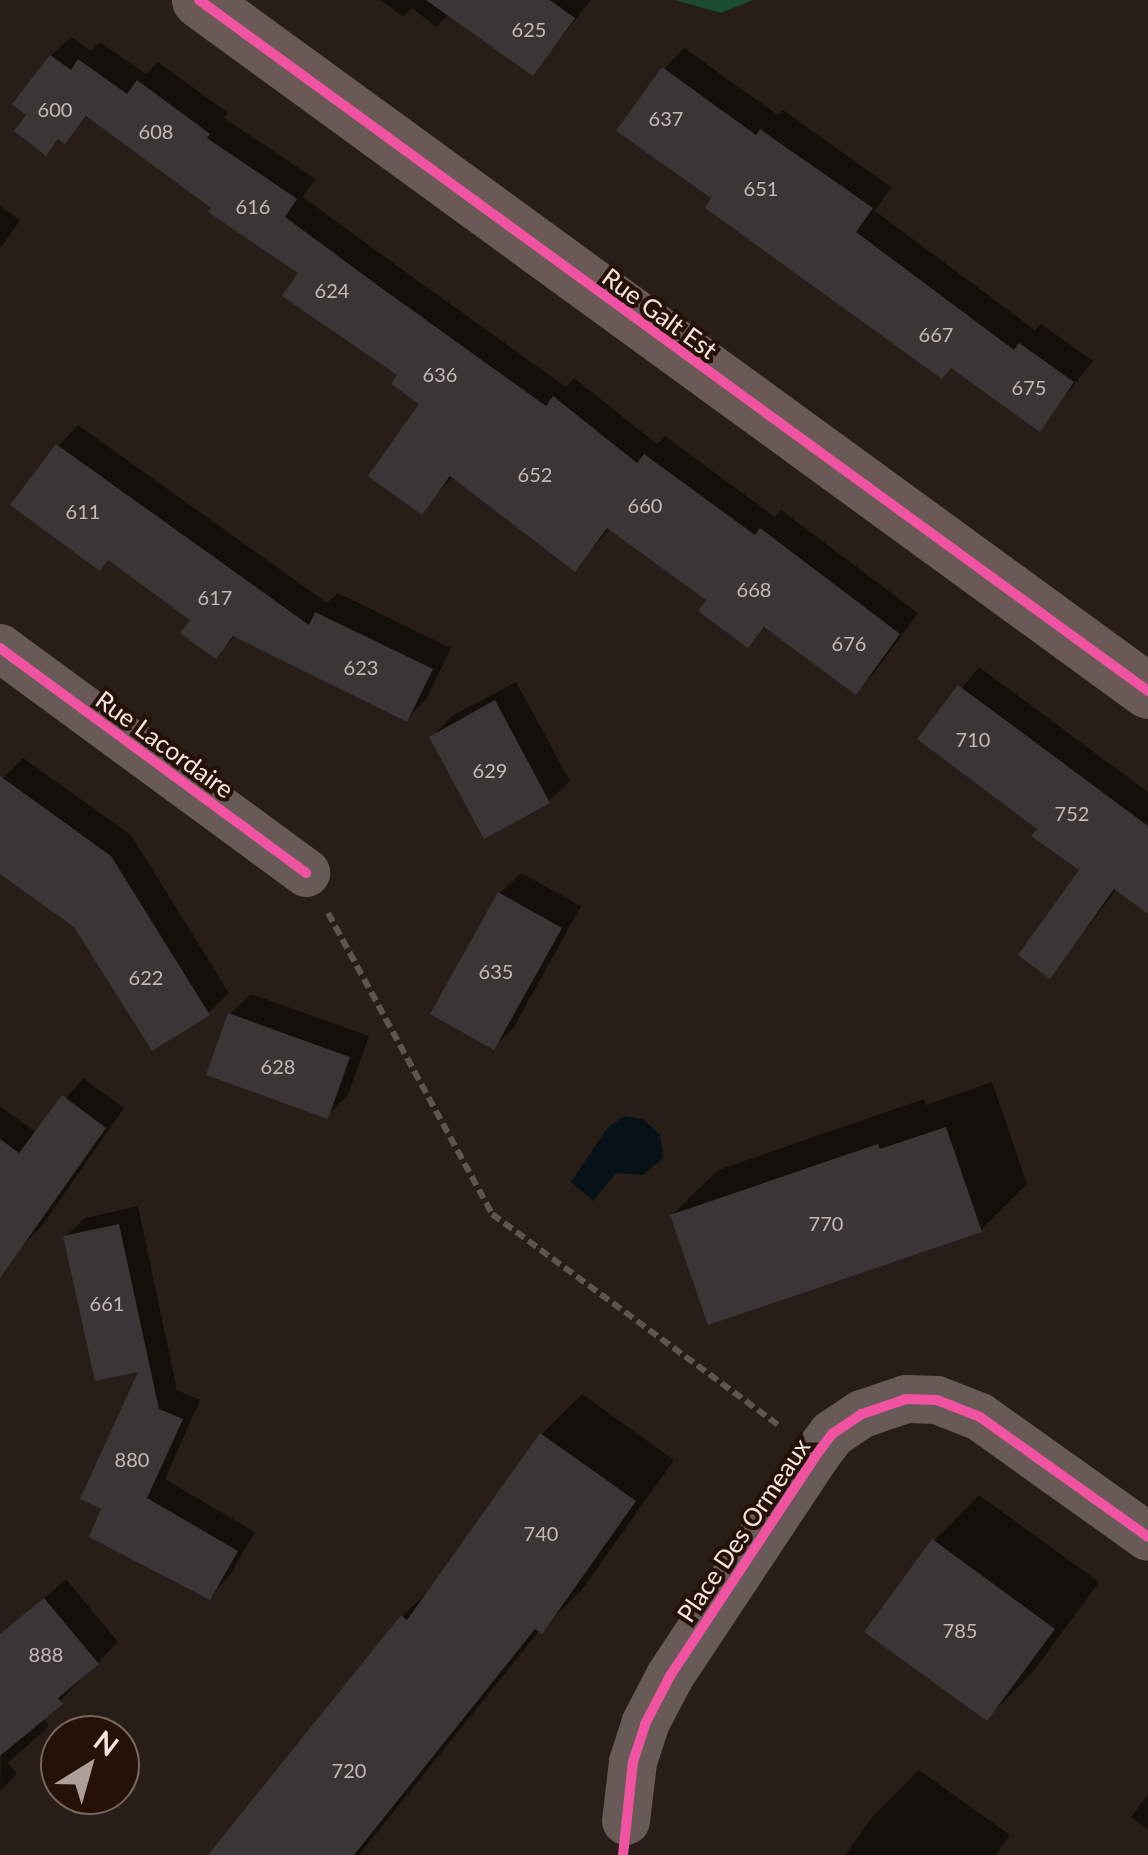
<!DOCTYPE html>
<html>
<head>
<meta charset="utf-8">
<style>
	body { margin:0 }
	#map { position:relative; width:1148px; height:1855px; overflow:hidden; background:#291d17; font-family:Lato,sans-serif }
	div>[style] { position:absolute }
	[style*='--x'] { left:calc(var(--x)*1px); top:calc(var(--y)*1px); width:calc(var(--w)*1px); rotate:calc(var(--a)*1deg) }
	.green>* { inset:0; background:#1a4c2f }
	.water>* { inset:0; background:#061217 }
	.shadow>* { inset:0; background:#0007 }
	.building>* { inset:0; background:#3b3537 }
	.path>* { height:6px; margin-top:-3px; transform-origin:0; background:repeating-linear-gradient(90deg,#605451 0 10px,transparent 0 15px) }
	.minor>* { height:48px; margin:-24px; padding:0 24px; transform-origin:24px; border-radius:24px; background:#685a57 }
	.major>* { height:55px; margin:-27.5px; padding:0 27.5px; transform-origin:27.5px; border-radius:27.5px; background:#6a5955 }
	.cycleway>* { height:10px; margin:-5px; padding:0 5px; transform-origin:5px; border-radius:5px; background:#f153a3 }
	span { translate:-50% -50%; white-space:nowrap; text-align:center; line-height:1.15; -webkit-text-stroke:8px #261107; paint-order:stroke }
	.number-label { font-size:20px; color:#c6bab5 }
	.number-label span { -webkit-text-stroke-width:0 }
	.street-label { font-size:25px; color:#f5e6df }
	.north { position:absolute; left:40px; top:1715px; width:100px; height:100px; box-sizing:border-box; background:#261107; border:2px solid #79665d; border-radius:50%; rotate:37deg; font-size:28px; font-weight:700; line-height:40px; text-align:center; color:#f5e6df }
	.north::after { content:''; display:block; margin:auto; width:35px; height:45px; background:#aea099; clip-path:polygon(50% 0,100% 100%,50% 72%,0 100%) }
</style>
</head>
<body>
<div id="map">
	<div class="green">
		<i style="clip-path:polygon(675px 0,753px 0,721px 13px)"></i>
	</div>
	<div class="water">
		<i style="clip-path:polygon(625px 1116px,643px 1119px,660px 1135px,663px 1158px,643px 1175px,616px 1173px,593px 1201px,571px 1182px,608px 1127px)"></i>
	</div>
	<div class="shadow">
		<i style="clip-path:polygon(381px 0,591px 0,533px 73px,450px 14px,436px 27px,412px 8px,403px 17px)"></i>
		<i style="clip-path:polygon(71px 37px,91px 51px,100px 42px,146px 74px,158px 62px,228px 113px,224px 118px,315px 179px,303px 197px,400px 268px,566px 387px,574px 378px,657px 444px,665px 436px,775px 517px,781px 510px,918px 613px,875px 672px,856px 692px,767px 626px,748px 645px,710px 600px,611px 527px,575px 569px,454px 475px,422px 511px,423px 403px,401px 374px,301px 272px,89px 115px,65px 140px,61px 137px,46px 152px,30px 114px,51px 56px)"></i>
		<i style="clip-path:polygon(684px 48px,778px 115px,783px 110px,891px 187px,875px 211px,1035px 330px,1041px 324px,1093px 361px,1039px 428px,715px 198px,664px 69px)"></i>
		<i style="clip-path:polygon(0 206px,20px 220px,0 249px)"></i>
		<i style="clip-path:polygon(78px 425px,327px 603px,338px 593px,451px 648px,427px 698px,407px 719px,236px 635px,216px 656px,194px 619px,58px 446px)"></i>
		<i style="clip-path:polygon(979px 667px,1148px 792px,1148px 911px,1118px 888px,1049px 976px,1083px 870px,1040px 828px,921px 738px)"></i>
		<i style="clip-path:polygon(516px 682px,570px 781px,549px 801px,432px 737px,452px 716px)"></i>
		<i style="clip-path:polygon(23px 758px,131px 835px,229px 993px,208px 1013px,0 871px,0 782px)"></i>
		<i style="clip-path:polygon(521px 873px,581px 906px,514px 1027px,494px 1047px,500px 893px)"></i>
		<i style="clip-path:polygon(251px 994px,369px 1036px,348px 1095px,327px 1116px,230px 1014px)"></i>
		<i style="clip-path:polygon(83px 1078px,124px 1108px,41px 1227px,22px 1246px,0 1229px,0 1106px,37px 1133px)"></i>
		<i style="clip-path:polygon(992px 1082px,1027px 1184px,981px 1230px,672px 1215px,718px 1170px,924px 1099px,926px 1105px)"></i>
		<i style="clip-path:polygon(138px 1206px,177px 1390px,200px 1400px,165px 1479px,255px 1532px,228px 1578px,209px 1597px,105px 1508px,143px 1369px,66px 1236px,85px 1218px)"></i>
		<i style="clip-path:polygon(582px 1394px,674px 1460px,581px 1591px,540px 1630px,359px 1855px,215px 1855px,402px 1617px,438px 1581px,542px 1434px)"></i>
		<i style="clip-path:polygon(979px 1495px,1099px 1582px,1033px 1672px,987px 1718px,934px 1541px)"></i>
		<i style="clip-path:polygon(66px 1579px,118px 1642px,43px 1718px,49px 1726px,8px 1763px,17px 1774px,0 1791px,3px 1635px)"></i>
		<i style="clip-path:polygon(919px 1770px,1010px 1835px,995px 1855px,845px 1855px,873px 1816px)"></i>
		<i style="clip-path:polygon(1148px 1794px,1148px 1830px,1131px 1817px)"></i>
	</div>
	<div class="building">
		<i style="clip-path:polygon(426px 0,550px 0,575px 18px,533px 76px)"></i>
		<i style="clip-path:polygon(50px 55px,71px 70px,78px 59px,127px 94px,137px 80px,210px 134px,207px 138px,297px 199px,285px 217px,380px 287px,546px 406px,553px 396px,637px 463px,644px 454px,755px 535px,760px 528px,900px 634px,856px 695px,764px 627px,748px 648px,698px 611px,706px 600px,607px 528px,575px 572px,450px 476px,422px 515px,368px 476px,419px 404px,391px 384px,397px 375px,282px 296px,298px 273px,208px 212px,211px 208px,86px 116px,65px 144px,58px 139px,46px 156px,14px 131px,26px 115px,12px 104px)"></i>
		<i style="clip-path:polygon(662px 67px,756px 135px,760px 129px,873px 208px,856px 232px,1014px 350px,1019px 343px,1074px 382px,1040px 432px,951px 368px,942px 379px,705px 208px,711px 198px,616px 131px)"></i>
		<i style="clip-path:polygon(56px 444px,309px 625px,315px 612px,433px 669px,407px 722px,233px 636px,216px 659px,180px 633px,190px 620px,108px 560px,100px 571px,10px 505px)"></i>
		<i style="clip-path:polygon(958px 685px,1148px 826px,1148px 914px,1114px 889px,1050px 979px,1018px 955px,1079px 870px,1031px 836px,1037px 829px,917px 739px)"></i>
		<i style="clip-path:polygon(495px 700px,550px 803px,484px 839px,429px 737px)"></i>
		<i style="clip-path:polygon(0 776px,111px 856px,210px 1015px,152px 1051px,74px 927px,0 874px)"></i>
		<i style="clip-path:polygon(498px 892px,562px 928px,494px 1050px,430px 1014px)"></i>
		<i style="clip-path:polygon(228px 1013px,350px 1057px,328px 1119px,206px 1075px)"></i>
		<i style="clip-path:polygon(62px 1095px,106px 1128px,0 1278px,0 1139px,19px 1153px)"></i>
		<i style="clip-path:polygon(946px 1127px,982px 1232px,708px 1325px,670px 1215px,878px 1144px,880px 1149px)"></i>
		<i style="clip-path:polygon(119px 1224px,159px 1409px,183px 1419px,147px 1498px,238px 1551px,210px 1600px,89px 1537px,101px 1509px,80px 1499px,138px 1372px,95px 1381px,63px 1236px)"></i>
		<i style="clip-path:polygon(540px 1433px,636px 1501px,542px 1634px,535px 1629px,354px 1855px,208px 1855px,401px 1615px,407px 1620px)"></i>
		<i style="clip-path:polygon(932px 1539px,1055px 1629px,987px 1721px,864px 1632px)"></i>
		<i style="clip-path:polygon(44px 1598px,99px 1664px,58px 1698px,63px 1704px,0 1756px,0 1634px)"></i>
	</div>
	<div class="path">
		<i style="--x:328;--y:913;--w:343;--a:61.4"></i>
		<i style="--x:492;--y:1214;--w:355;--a:36.4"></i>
	</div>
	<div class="minor">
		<i style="--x:0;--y:648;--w:380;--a:36.3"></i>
		<i style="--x:626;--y:1821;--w:59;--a:-83.2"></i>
		<i style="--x:633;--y:1762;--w:40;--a:-72"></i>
		<i style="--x:645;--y:1724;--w:54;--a:-62.5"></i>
		<i style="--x:670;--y:1676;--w:266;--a:-56.5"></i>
		<i style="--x:817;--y:1454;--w:25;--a:-53"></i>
		<i style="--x:832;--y:1434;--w:36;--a:-34"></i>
		<i style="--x:862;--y:1414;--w:46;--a:-18.8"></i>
		<i style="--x:906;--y:1399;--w:31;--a:2"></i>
		<i style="--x:937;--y:1400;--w:46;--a:21.6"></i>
		<i style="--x:980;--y:1417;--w:206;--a:35.5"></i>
	</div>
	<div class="major">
		<i style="--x:199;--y:0;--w:1174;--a:36.06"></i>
	</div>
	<div class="cycleway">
		<i style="--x:199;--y:0;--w:1174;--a:36.06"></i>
		<i style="--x:0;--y:648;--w:380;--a:36.3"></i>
		<i style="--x:623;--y:1855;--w:94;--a:-83.9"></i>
		<i style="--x:633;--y:1762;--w:40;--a:-72"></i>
		<i style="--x:645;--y:1724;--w:54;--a:-62.5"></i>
		<i style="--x:670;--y:1676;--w:266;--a:-56.5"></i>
		<i style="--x:817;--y:1454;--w:25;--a:-53"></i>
		<i style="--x:832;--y:1434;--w:36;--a:-34"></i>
		<i style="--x:862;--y:1414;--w:46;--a:-18.8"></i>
		<i style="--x:906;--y:1399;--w:31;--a:2"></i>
		<i style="--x:937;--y:1400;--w:46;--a:21.6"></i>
		<i style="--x:980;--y:1417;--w:206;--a:35.5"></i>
	</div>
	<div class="number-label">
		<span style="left:529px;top:29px">625</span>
		<span style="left:55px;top:109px">600</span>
		<span style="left:666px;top:118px">637</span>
		<span style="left:156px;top:131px">608</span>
		<span style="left:761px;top:188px">651</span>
		<span style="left:253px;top:206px">616</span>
		<span style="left:332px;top:290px">624</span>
		<span style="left:936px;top:334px">667</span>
		<span style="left:440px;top:374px">636</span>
		<span style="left:1029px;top:387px">675</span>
		<span style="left:535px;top:474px">652</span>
		<span style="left:645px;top:505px">660</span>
		<span style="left:83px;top:511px">611</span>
		<span style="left:754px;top:589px">668</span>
		<span style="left:215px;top:597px">617</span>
		<span style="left:849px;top:643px">676</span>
		<span style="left:361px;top:667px">623</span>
		<span style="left:973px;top:739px">710</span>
		<span style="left:490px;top:770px">629</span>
		<span style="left:1072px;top:813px">752</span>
		<span style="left:496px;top:971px">635</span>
		<span style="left:146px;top:977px">622</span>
		<span style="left:278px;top:1066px">628</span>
		<span style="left:826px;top:1223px">770</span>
		<span style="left:107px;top:1303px">661</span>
		<span style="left:132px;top:1459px">880</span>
		<span style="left:541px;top:1533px">740</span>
		<span style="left:960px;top:1630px">785</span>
		<span style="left:46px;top:1654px">888</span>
		<span style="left:349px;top:1770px">720</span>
	</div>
	<div class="street-label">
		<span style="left:660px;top:313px;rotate:36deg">Rue Galt Est</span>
		<span style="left:165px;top:744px;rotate:36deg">Rue Lacordaire</span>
		<span style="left:743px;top:1530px;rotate:-56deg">Place Des Ormeaux</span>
	</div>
	<div class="north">N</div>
</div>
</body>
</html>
